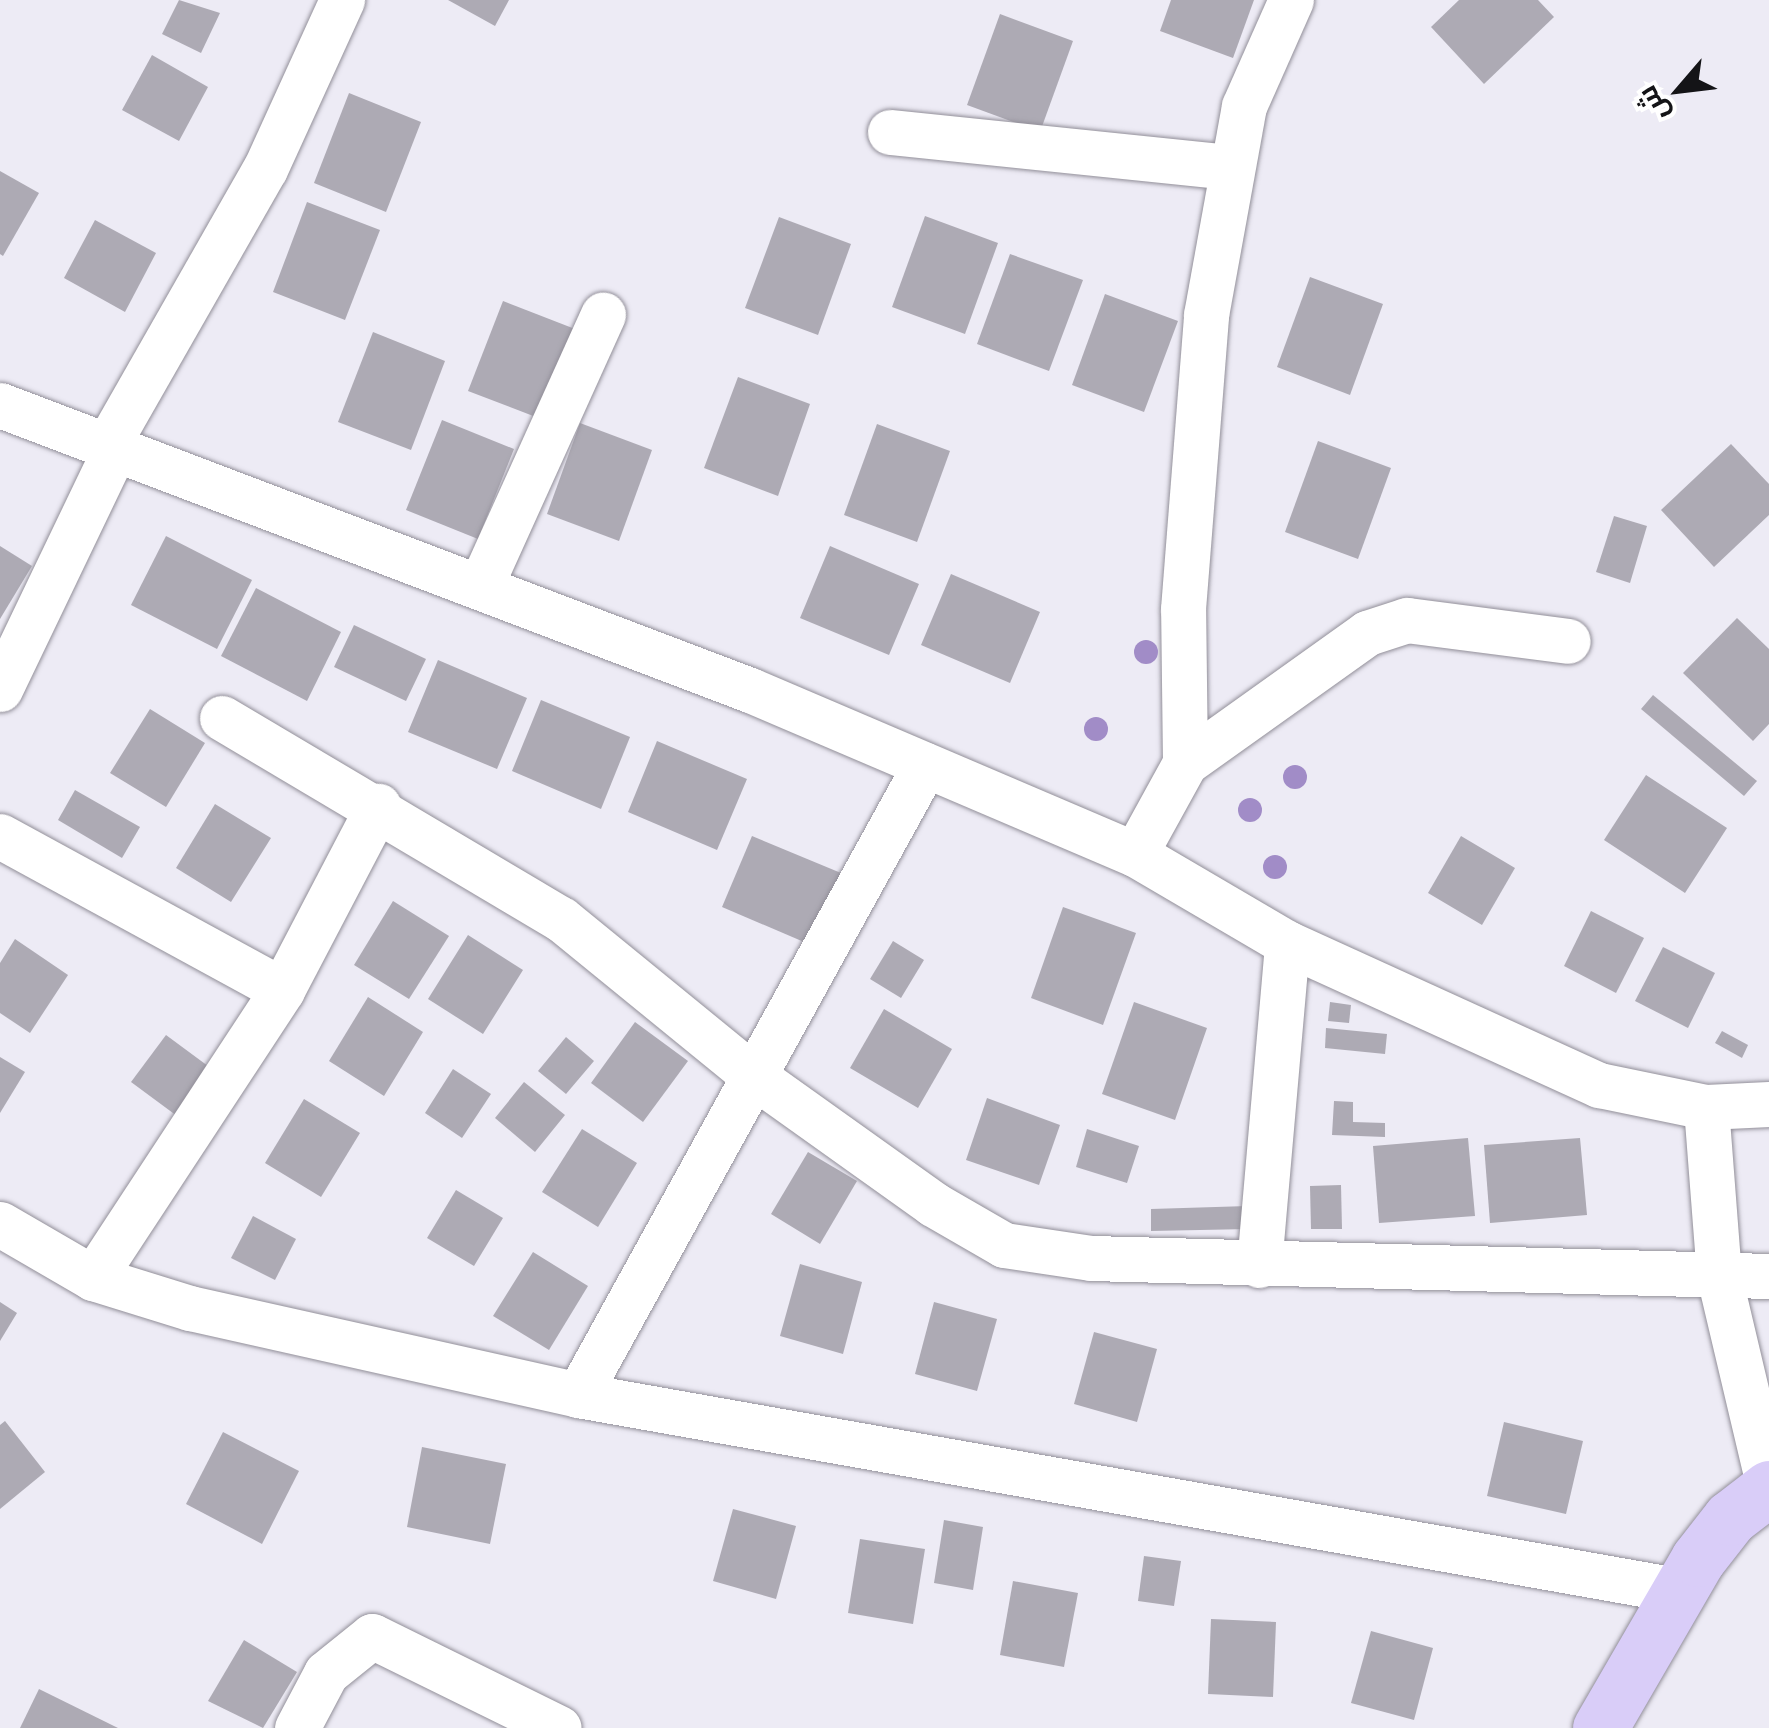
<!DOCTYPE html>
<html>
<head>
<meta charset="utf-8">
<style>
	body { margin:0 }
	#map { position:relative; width:1769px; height:1728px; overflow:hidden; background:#edebf5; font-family:Quicksand,Cairo,sans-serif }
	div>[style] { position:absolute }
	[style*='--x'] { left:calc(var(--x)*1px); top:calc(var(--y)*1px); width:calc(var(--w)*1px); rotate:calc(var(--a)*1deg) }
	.building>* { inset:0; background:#adaab4 }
	.roads { filter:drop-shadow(0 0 2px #928f99) drop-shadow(0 0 2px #928f99) }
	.minor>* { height:45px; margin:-22.5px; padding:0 22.5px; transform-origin:22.5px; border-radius:22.5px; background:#fff }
	.major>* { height:55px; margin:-27.5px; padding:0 27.5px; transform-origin:27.5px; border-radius:27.5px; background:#d9cdf8 }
	.trees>* { width:24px; height:24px; margin:-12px; border-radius:50%; background:#a18cc7 }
	span { translate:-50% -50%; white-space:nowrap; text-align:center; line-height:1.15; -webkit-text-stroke:8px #fff; paint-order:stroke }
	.north { position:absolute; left:1629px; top:40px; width:100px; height:100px; -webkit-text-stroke:8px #fff; paint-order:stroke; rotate:242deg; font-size:28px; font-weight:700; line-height:40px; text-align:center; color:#141417 }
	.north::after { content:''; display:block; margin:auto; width:35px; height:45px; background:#141417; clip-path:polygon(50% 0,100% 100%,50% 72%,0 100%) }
</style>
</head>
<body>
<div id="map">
	<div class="building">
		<i style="clip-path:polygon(179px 0,220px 13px,201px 53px,162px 34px)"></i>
		<i style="clip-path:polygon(448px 0,509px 0,495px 26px)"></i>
		<i style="clip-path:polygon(1171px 0,1254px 0,1233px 58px,1160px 31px)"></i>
		<i style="clip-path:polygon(1459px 0,1538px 0,1554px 17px,1484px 84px,1431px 27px)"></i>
		<i style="clip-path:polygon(1000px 14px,1073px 41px,1040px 132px,967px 105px)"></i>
		<i style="clip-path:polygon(152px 55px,208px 87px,179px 141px,122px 110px)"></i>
		<i style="clip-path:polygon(349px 93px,421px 122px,386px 212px,314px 183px)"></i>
		<i style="clip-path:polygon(0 171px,39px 193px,3px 256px,0 254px)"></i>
		<i style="clip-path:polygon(307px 202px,380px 230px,345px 320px,273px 292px)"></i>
		<i style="clip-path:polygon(925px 216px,998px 243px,965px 334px,892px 307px)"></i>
		<i style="clip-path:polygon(779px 217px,851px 244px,818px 335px,745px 308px)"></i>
		<i style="clip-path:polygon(95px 220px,156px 253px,125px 312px,64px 278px)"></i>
		<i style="clip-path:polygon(1010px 254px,1083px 280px,1049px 371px,977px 344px)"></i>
		<i style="clip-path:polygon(1310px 277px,1383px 304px,1350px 395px,1277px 367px)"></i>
		<i style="clip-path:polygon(1105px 294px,1178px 321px,1144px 412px,1072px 385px)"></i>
		<i style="clip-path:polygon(503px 301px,575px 329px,541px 419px,468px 391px)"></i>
		<i style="clip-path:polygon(373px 332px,445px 361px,411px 450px,338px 422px)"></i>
		<i style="clip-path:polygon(738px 377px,810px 404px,778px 496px,704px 468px)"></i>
		<i style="clip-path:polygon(442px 420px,514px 449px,478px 539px,406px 510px)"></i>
		<i style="clip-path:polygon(580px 423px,652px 450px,619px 541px,547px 514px)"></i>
		<i style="clip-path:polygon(877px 424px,950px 451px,917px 542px,844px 515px)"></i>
		<i style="clip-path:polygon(1318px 441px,1391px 468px,1358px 559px,1285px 532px)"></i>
		<i style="clip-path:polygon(1731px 444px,1769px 484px,1769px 515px,1714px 567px,1661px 510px)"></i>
		<i style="clip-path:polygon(1614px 516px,1647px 526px,1630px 583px,1596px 572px)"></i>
		<i style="clip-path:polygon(166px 536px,252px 580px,217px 649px,131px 605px)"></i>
		<i style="clip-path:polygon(0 546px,32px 566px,0 619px)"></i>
		<i style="clip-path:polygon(830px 546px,919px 584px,889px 655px,800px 618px)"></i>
		<i style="clip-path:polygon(951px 574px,1040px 612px,1010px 683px,921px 645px)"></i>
		<i style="clip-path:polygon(256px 588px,341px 632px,307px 701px,221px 656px)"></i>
		<i style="clip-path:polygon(1737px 618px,1769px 649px,1769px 724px,1753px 741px,1683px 673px)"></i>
		<i style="clip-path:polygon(354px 625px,426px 659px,406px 701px,334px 667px)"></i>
		<i style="clip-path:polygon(438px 660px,527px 698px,497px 769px,408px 732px)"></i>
		<i style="clip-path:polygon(1653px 695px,1757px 781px,1744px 796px,1641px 709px)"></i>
		<i style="clip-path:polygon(541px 700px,630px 737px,601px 809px,512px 771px)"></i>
		<i style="clip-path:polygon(150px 709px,205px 743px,166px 807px,110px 773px)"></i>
		<i style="clip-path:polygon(657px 741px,747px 779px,717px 850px,628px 812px)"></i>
		<i style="clip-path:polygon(1646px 775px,1727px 828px,1685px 893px,1604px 840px)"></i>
		<i style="clip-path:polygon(75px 790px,140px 827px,122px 858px,58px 820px)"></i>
		<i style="clip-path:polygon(215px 804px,271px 838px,231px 902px,176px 868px)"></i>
		<i style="clip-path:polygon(752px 836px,841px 873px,811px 945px,722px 907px)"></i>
		<i style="clip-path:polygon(1461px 836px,1515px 868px,1482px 925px,1428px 893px)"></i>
		<i style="clip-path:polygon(393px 901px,449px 936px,409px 999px,354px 965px)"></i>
		<i style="clip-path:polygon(1063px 907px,1136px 933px,1103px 1025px,1031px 998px)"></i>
		<i style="clip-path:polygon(1591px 911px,1644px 938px,1616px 993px,1564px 966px)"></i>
		<i style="clip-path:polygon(468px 935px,523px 970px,483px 1034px,428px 999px)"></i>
		<i style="clip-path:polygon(15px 939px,68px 975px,30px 1033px,0 1013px,0 963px)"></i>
		<i style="clip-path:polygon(893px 941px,924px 960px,901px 998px,870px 979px)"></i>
		<i style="clip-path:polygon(1663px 947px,1715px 973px,1688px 1028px,1635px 1001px)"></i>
		<i style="clip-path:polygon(368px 997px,423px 1032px,384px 1096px,329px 1061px)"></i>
		<i style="clip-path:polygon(1134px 1002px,1207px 1028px,1175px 1120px,1102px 1094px)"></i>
		<i style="clip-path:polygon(1330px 1002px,1351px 1005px,1349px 1023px,1328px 1021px)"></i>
		<i style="clip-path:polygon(884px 1009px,952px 1049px,918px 1108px,850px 1068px)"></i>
		<i style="clip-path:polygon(635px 1022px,688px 1061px,643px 1122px,591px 1083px)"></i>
		<i style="clip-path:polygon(1326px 1028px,1387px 1034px,1385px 1054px,1325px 1048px)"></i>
		<i style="clip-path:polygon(1722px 1031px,1748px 1045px,1742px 1058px,1715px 1043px)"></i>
		<i style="clip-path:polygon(166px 1035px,212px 1069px,177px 1116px,131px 1082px)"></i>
		<i style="clip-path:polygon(566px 1037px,594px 1061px,566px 1094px,538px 1071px)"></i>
		<i style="clip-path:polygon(0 1057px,25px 1072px,0 1113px)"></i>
		<i style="clip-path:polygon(453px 1069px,491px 1094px,462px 1138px,425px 1113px)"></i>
		<i style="clip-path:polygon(524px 1082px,565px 1115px,535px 1152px,495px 1118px)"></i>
		<i style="clip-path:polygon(987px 1098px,1060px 1125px,1039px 1185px,966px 1160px)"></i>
		<i style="clip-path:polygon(304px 1099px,360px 1133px,321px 1197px,265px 1163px)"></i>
		<i style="clip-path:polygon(1334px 1101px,1353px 1102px,1353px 1122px,1385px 1123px,1385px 1137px,1332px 1135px)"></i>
		<i style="clip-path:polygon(582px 1129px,637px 1163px,598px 1227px,542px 1192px)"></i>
		<i style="clip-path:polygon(1087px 1129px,1139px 1146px,1127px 1183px,1076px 1167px)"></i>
		<i style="clip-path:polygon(1468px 1138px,1475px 1216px,1379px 1223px,1373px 1146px)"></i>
		<i style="clip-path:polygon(1580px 1138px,1587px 1215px,1490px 1223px,1484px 1145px)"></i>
		<i style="clip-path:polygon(808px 1152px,857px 1181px,820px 1244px,771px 1214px)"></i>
		<i style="clip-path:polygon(1341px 1185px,1342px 1229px,1311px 1229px,1310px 1186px)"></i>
		<i style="clip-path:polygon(456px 1190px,503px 1218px,474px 1266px,427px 1238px)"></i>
		<i style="clip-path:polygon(1248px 1206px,1249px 1229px,1151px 1231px,1151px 1209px)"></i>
		<i style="clip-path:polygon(253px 1216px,296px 1239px,275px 1280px,231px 1258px)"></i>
		<i style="clip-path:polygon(533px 1252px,588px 1286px,549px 1350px,493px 1316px)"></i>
		<i style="clip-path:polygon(800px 1264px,862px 1282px,843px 1354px,780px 1336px)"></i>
		<i style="clip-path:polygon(0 1302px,17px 1313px,0 1341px)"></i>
		<i style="clip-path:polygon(934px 1302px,997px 1319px,977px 1391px,915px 1374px)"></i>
		<i style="clip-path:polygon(1094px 1332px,1157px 1349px,1137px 1422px,1074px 1404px)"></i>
		<i style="clip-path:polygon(5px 1421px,45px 1472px,0 1509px,0 1425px)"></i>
		<i style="clip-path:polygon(1504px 1422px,1583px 1441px,1566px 1514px,1487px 1496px)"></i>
		<i style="clip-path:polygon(223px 1432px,299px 1471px,262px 1544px,186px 1504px)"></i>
		<i style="clip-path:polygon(422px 1447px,506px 1464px,490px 1544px,407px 1527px)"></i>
		<i style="clip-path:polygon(733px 1509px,796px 1526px,776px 1599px,713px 1581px)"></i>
		<i style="clip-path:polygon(944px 1520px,983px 1527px,973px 1590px,934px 1583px)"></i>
		<i style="clip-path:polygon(860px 1539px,925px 1549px,913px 1624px,848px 1613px)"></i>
		<i style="clip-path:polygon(1144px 1556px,1181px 1561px,1174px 1606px,1138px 1601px)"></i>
		<i style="clip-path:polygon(1013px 1581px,1078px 1593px,1064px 1667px,1000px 1655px)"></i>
		<i style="clip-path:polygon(1211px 1619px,1276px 1622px,1273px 1697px,1208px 1694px)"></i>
		<i style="clip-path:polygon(1371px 1631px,1433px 1648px,1414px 1720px,1351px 1703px)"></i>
		<i style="clip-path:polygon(244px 1640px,297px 1672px,263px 1728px,208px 1701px)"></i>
		<i style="clip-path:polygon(39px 1689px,118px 1728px,20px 1728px)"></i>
	</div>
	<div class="roads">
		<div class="minor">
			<i style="--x:890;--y:132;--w:342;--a:5.9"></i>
			<i style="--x:0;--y:405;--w:802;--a:20.81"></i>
			<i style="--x:750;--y:690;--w:418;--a:23.1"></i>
			<i style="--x:1135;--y:854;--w:176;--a:30.4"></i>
			<i style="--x:1287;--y:943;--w:343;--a:24.5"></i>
			<i style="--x:1599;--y:1085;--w:109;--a:11.6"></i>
			<i style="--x:1706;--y:1107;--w:63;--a:-2.7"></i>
			<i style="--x:105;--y:449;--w:322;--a:-60.3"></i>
			<i style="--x:265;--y:169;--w:186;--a:-65.5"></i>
			<i style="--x:480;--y:587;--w:299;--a:-65.7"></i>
			<i style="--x:0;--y:689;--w:264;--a:-64.4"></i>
			<i style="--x:222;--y:718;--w:394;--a:30.7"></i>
			<i style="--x:561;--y:919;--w:245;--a:39.2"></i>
			<i style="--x:751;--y:1074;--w:224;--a:35.5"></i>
			<i style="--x:933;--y:1204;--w:82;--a:30"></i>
			<i style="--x:1004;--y:1245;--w:88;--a:8.5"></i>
			<i style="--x:1091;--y:1258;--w:678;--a:1.52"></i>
			<i style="--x:1185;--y:763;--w:224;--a:-35.5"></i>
			<i style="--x:1367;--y:633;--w:42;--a:-18"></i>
			<i style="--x:1407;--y:620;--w:162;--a:7.4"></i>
			<i style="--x:0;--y:836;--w:321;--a:28.6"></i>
			<i style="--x:1135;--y:854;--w:104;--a:-61.2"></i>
			<i style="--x:1185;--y:763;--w:154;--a:-90.7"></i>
			<i style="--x:1183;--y:609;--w:295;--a:-85.5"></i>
			<i style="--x:1206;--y:315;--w:212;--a:-79.7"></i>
			<i style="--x:1244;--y:106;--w:116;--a:-66.1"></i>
			<i style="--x:1706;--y:1107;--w:169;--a:85.6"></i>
			<i style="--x:1719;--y:1276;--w:218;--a:76.7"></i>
			<i style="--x:0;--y:1224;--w:108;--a:30.1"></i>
			<i style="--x:93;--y:1278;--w:102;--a:17.2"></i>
			<i style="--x:190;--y:1308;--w:398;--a:12.6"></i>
			<i style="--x:578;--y:1395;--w:1121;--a:10.07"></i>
			<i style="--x:1259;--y:1265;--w:323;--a:-85"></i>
			<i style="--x:93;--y:1278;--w:344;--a:-56.7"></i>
			<i style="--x:282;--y:990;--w:208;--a:-62.4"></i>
			<i style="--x:578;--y:1395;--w:719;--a:-61.15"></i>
			<i style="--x:297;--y:1728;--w:62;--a:-62.2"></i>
			<i style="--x:326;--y:1673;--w:59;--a:-38.8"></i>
			<i style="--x:372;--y:1636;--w:208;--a:26.2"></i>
		</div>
		<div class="major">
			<i style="--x:1600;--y:1728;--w:195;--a:-59.9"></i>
			<i style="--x:1698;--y:1559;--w:52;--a:-52"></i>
			<i style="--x:1730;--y:1518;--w:49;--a:-37.6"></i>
		</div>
	</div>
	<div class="trees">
		<i style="left:1146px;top:652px"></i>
		<i style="left:1096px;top:729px"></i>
		<i style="left:1295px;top:777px"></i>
		<i style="left:1250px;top:810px"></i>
		<i style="left:1275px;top:867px"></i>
	</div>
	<div class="north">ش</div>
</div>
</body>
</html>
